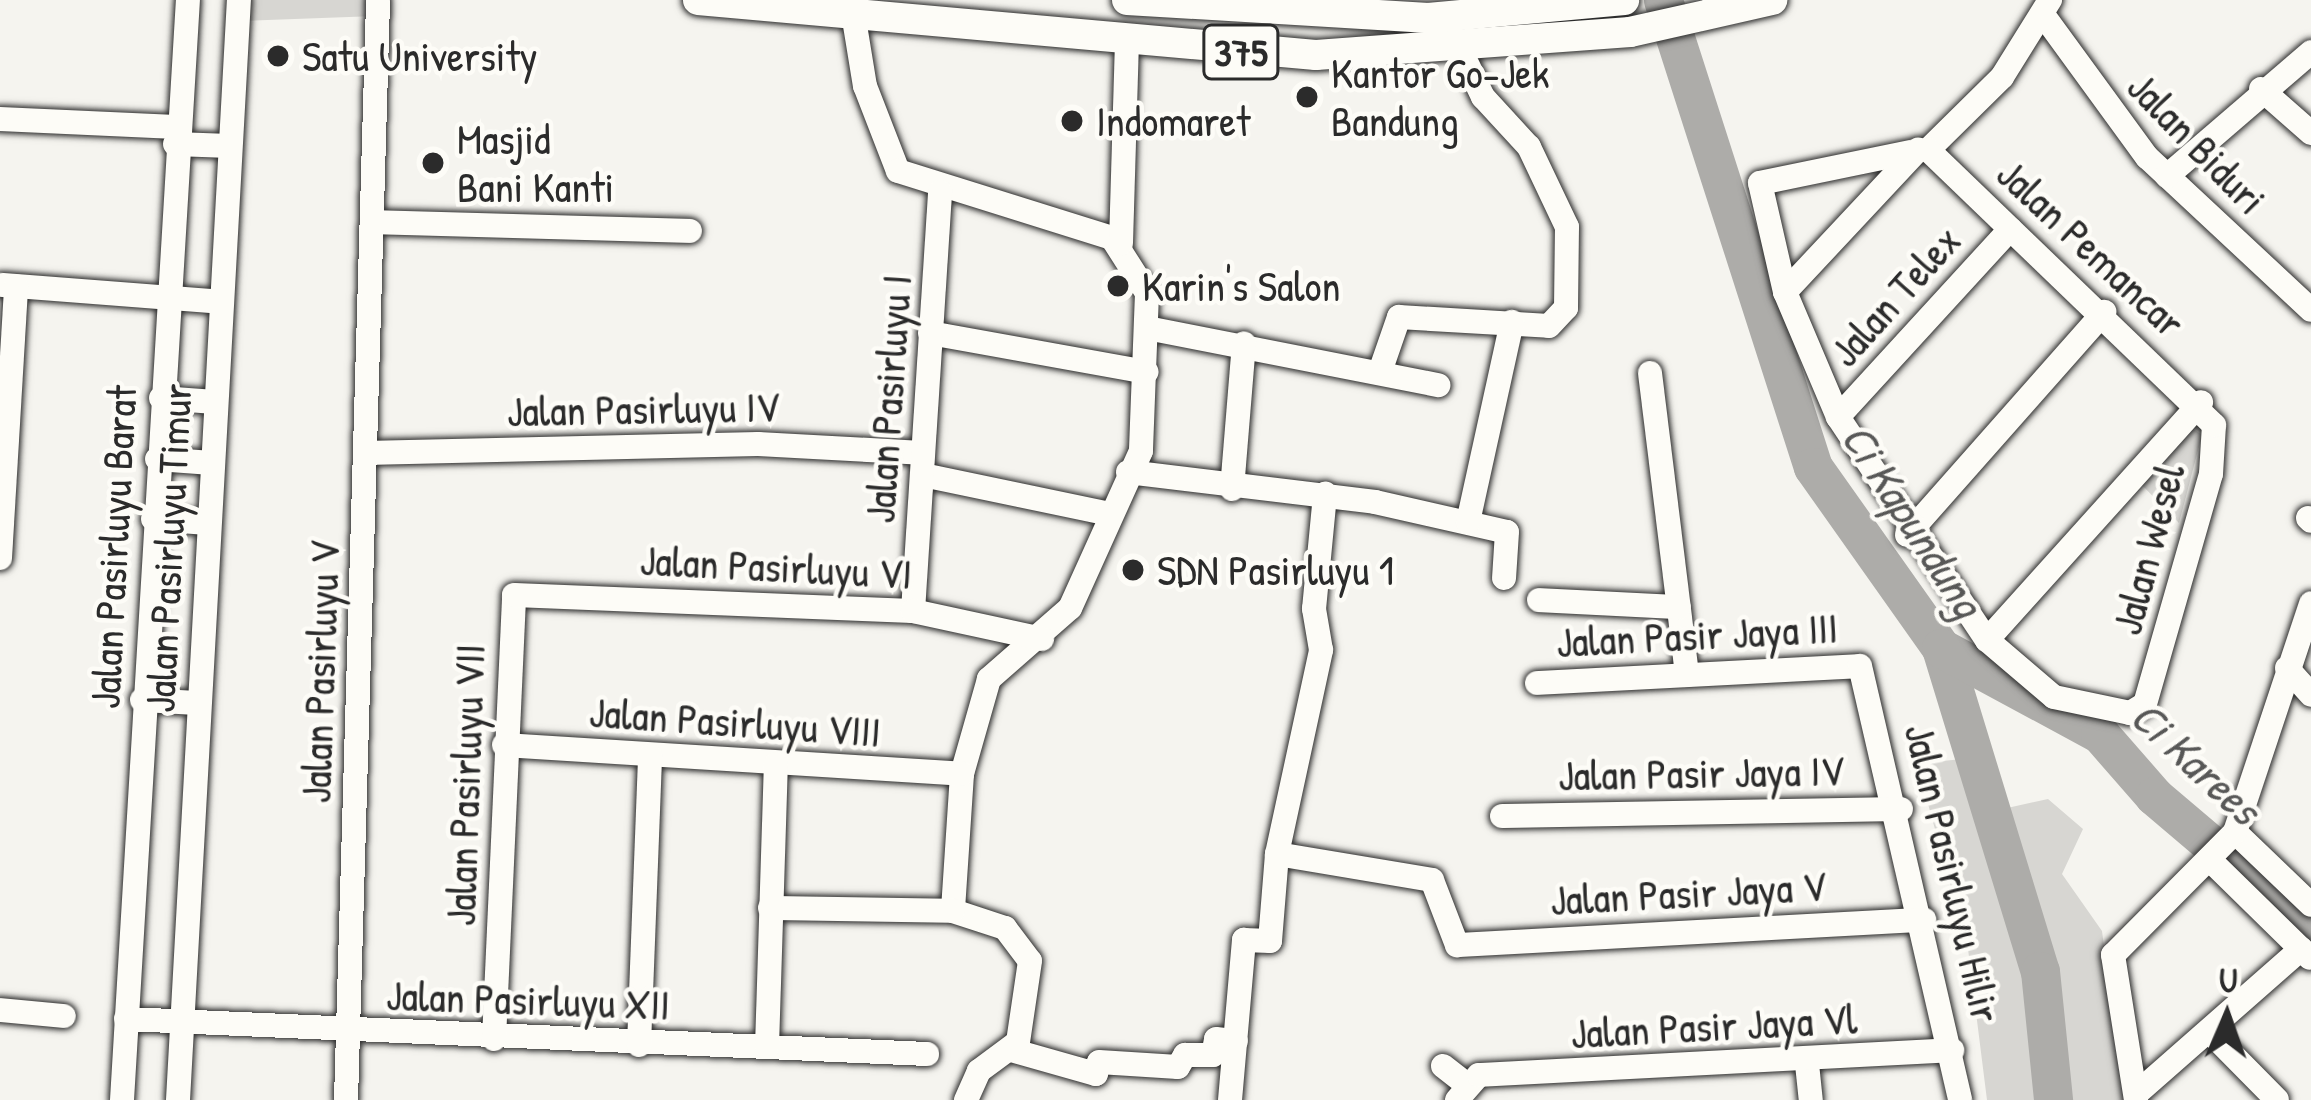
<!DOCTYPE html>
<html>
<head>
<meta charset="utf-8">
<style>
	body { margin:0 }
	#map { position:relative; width:2311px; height:1100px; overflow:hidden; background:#f5f4ef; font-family:"Patrick Hand",sans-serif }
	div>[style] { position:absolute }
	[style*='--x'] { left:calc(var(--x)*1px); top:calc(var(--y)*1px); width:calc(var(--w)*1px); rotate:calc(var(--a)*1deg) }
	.green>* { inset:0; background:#d7d6d2 }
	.river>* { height:39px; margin:-19.5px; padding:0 19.5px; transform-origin:19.5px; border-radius:19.5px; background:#adaca9 }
	.roads { filter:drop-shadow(0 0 3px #2b2b2b) drop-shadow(0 0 3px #2b2b2b) }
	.minor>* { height:24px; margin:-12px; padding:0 12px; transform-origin:12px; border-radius:12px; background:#fdfcf7 }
	.major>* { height:30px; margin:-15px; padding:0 15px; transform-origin:15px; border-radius:15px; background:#fdfcf7 }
	.dots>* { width:33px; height:33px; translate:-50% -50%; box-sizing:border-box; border:6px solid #fdfcf7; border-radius:50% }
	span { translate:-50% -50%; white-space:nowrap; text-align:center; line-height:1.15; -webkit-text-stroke:9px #fdfcf7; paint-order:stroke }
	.shield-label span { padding:3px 9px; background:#fdfcf7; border:3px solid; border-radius:9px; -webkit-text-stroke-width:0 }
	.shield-label { font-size:39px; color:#2b2b2b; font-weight:700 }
	.poi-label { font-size:42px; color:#2b2b2b }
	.left { translate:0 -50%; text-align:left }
	.street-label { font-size:42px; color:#2b2b2b }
	.water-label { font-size:45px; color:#585857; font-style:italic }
	.north { position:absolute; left:2167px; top:956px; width:120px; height:120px; -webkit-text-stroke:9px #fdfcf7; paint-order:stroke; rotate:2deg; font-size:33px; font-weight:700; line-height:48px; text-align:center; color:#2b2b2b }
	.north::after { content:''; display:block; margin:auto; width:42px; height:54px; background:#2b2b2b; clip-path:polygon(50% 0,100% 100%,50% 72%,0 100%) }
</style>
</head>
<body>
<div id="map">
	<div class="green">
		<i style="clip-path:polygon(242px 0,376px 0,376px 16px,242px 21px)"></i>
		<i style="clip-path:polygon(2189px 426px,2202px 435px,2179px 523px,2138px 481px)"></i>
		<i style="clip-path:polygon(1961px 759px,1976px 815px,2048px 799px,2083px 829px,2062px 874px,2102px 931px,2124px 1100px,1987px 1100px,1968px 949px,1917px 764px)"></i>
	</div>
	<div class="river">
		<i style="--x:1663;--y:0;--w:490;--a:72.2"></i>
		<i style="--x:1813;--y:467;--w:222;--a:54.7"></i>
		<i style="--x:1941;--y:648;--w:338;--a:73"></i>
		<i style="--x:2040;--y:971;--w:130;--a:84.2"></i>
		<i style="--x:1941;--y:648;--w:181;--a:28.4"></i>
		<i style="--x:2100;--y:734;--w:82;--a:48.9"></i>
		<i style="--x:2154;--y:796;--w:206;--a:40.3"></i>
	</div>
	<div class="roads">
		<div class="minor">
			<i style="--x:853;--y:13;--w:74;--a:80.7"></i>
			<i style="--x:865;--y:86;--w:91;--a:68.8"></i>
			<i style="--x:898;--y:171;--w:224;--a:17.4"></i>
			<i style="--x:1112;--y:238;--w:65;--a:57.5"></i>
			<i style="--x:1147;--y:293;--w:158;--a:92.2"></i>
			<i style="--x:1141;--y:451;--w:172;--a:114.3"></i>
			<i style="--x:1070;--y:608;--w:108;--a:138.8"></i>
			<i style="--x:989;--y:679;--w:99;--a:105.9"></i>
			<i style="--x:962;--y:774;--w:137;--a:93.8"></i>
			<i style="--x:953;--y:911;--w:55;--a:18.1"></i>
			<i style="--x:1005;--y:928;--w:41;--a:52.9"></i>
			<i style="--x:1030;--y:961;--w:82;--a:98.4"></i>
			<i style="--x:1018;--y:1042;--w:49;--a:143.4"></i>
			<i style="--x:979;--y:1071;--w:32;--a:114"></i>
			<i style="--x:2044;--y:16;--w:175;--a:53.9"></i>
			<i style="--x:2147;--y:157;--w:224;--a:43"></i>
			<i style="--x:2261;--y:89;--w:67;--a:41.3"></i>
			<i style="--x:0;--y:119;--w:176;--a:2.6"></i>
			<i style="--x:175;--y:144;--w:55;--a:2.1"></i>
			<i style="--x:1928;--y:150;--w:104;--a:-44.6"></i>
			<i style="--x:2002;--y:77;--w:91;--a:-58.1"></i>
			<i style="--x:1911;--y:152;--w:154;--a:168.4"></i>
			<i style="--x:1760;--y:183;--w:112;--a:77.1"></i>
			<i style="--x:1785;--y:292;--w:136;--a:67"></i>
			<i style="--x:1838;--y:417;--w:268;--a:56.3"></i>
			<i style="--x:1987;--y:640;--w:88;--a:40.4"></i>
			<i style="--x:2054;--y:697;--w:78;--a:11.9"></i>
			<i style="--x:2130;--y:713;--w:17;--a:-31"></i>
			<i style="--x:2145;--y:704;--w:239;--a:-74"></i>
			<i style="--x:2211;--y:474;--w:49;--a:-86.5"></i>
			<i style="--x:2214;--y:425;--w:397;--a:-136.1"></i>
			<i style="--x:2167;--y:176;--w:190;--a:-40.7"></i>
			<i style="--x:372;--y:222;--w:318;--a:1.6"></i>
			<i style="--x:1121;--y:243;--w:201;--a:-88.3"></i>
			<i style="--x:2;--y:285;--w:220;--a:4.4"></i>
			<i style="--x:1785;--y:292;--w:195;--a:-46.9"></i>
			<i style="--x:1147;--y:328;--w:297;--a:11.1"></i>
			<i style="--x:930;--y:333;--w:220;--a:10.2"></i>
			<i style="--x:1382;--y:366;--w:52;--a:-70.9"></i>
			<i style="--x:1399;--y:317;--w:150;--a:3.4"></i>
			<i style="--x:1549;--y:326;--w:25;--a:-47"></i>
			<i style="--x:1566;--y:308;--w:81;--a:-89.3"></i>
			<i style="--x:1567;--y:227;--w:89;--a:-115.4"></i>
			<i style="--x:1529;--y:147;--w:68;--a:-132.6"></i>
			<i style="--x:1483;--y:97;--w:51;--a:-115.6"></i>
			<i style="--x:1650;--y:373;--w:304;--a:83"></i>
			<i style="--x:161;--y:398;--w:54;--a:4.2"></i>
			<i style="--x:1838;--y:417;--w:255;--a:-47.5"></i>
			<i style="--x:365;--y:453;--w:393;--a:-1.3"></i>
			<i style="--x:758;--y:444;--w:164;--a:3.1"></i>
			<i style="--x:157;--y:459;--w:55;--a:4.2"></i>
			<i style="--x:1128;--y:472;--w:249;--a:6.9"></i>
			<i style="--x:1375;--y:502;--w:135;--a:12.8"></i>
			<i style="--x:1507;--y:532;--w:46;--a:93.7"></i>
			<i style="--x:923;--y:475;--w:186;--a:11.8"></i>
			<i style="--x:1232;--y:489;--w:146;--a:-85.3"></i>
			<i style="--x:2308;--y:518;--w:4;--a:45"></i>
			<i style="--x:153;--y:519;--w:55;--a:4.2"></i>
			<i style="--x:1468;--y:522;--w:205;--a:-77.6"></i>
			<i style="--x:1907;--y:535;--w:298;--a:-48.5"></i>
			<i style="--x:0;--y:558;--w:272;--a:-86.6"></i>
			<i style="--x:1539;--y:600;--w:140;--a:2.9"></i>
			<i style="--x:913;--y:611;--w:420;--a:-86.3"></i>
			<i style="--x:1987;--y:640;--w:320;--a:-48"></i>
			<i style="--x:2287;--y:668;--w:36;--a:48"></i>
			<i style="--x:1537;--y:683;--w:323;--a:-3"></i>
			<i style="--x:1860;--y:666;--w:445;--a:77"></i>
			<i style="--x:142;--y:700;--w:56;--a:3.1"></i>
			<i style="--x:504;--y:745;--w:459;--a:3.6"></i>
			<i style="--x:1502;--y:816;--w:399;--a:-1"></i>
			<i style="--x:2235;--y:832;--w:105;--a:43.8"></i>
			<i style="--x:1277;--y:854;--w:157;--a:9.5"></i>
			<i style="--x:1432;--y:880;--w:70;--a:69"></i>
			<i style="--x:1457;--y:945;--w:468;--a:-3.1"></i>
			<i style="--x:2209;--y:859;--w:141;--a:44.4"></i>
			<i style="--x:770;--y:908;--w:183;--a:0.9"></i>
			<i style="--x:0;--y:1010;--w:64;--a:5.4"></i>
			<i style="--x:126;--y:1019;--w:802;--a:2.5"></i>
			<i style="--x:2213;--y:1035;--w:91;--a:45.4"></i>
			<i style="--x:494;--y:1039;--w:444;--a:-87.4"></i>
			<i style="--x:514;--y:595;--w:399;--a:2.3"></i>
			<i style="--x:913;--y:611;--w:132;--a:12.2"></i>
			<i style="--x:639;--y:1045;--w:289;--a:-87.8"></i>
			<i style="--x:767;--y:1047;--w:283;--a:-88.2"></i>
			<i style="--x:1011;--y:1050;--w:88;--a:15.8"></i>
			<i style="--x:1096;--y:1074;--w:12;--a:-76"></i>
			<i style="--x:1099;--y:1062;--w:79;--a:3.6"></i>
			<i style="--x:1178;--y:1067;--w:14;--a:-60"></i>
			<i style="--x:1185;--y:1055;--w:28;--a:0"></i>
			<i style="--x:1213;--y:1055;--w:16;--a:-79"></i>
			<i style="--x:1216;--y:1039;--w:20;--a:6"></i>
			<i style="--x:1807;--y:1064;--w:36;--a:84"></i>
			<i style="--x:1443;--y:1066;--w:28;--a:38"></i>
			<i style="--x:2136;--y:1094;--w:220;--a:-41.3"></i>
			<i style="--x:122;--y:1100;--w:1102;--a:-86.57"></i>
			<i style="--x:178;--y:1100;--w:1102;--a:-86.83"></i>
			<i style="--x:346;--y:1100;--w:1100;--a:-88.33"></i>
			<i style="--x:1230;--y:1100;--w:161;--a:-85"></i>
			<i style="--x:1244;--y:940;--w:26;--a:2"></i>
			<i style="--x:1270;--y:941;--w:87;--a:-85.4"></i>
			<i style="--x:1277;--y:854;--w:209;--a:-77.8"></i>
			<i style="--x:1321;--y:650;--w:42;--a:-99.7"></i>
			<i style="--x:1314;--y:609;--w:116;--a:-84.5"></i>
			<i style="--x:1457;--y:1100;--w:33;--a:-49"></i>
			<i style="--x:1479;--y:1075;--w:474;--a:-3"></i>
			<i style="--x:2136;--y:1100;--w:147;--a:-99"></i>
			<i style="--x:2113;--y:955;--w:173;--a:-45.2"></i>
			<i style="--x:2235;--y:832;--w:241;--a:-71.6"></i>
		</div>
		<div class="major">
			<i style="--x:698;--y:0;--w:620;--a:5.09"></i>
			<i style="--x:1316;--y:55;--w:315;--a:-4.2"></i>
			<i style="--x:1630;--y:32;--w:146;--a:-12.7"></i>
			<i style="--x:1127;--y:0;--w:302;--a:3.4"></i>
			<i style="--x:1428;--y:18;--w:197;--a:-5.2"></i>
		</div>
	</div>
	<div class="dots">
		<i style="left:278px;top:56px;background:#2b2b2b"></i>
		<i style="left:1307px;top:97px;background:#2b2b2b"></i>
		<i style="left:1072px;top:121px;background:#2b2b2b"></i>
		<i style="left:433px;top:163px;background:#2b2b2b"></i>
		<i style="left:1118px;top:286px;background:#2b2b2b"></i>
		<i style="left:1133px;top:570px;background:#2b2b2b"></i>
	</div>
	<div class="shield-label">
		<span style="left:1241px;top:52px">375</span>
	</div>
	<div class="poi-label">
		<span class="left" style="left:302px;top:56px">Satu University</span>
		<span class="left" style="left:1331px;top:97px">Kantor Go-Jek<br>Bandung</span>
		<span class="left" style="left:1096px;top:121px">Indomaret</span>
		<span class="left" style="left:457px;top:163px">Masjid<br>Bani Kanti</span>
		<span class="left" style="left:1142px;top:286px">Karin's Salon</span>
		<span class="left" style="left:1157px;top:570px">SDN Pasirluyu 1</span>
	</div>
	<div class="street-label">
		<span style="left:2197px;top:143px;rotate:46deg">Jalan Biduri</span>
		<span style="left:2091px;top:248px;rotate:43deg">Jalan Pemancar</span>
		<span style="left:1895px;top:296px;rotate:-48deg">Jalan Telex</span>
		<span style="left:888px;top:399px;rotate:-86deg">Jalan Pasirluyu I</span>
		<span style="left:643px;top:409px;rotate:-1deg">Jalan Pasirluyu IV</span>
		<span style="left:113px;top:547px;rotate:-87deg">Jalan Pasirluyu Barat</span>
		<span style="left:168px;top:548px;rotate:-87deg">Jalan Pasirluyu Timur</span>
		<span style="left:2148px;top:549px;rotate:-75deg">Jalan Wesel</span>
		<span style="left:776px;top:567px;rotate:3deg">Jalan Pasirluyu VI</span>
		<span style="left:1697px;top:635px;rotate:-3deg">Jalan Pasir Jaya III</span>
		<span style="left:320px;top:672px;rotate:-88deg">Jalan Pasirluyu V</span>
		<span style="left:735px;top:722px;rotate:4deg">Jalan Pasirluyu VIII</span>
		<span style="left:1701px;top:773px;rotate:-1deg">Jalan Pasir Jaya IV</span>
		<span style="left:465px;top:785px;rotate:-88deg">Jalan Pasirluyu VII</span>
		<span style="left:1953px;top:873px;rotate:77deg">Jalan Pasirluyu Hilir</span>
		<span style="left:1688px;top:893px;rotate:-3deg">Jalan Pasir Jaya V</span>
		<span style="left:528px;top:1000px;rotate:2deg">Jalan Pasirluyu XII</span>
		<span style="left:1714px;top:1026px;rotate:-3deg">Jalan Pasir Jaya Vl</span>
	</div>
	<div class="water-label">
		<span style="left:1913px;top:520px;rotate:57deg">Ci Kapundung</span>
		<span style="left:2196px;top:762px;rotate:43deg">Ci Karees</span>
	</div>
	<div class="north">U</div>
</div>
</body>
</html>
